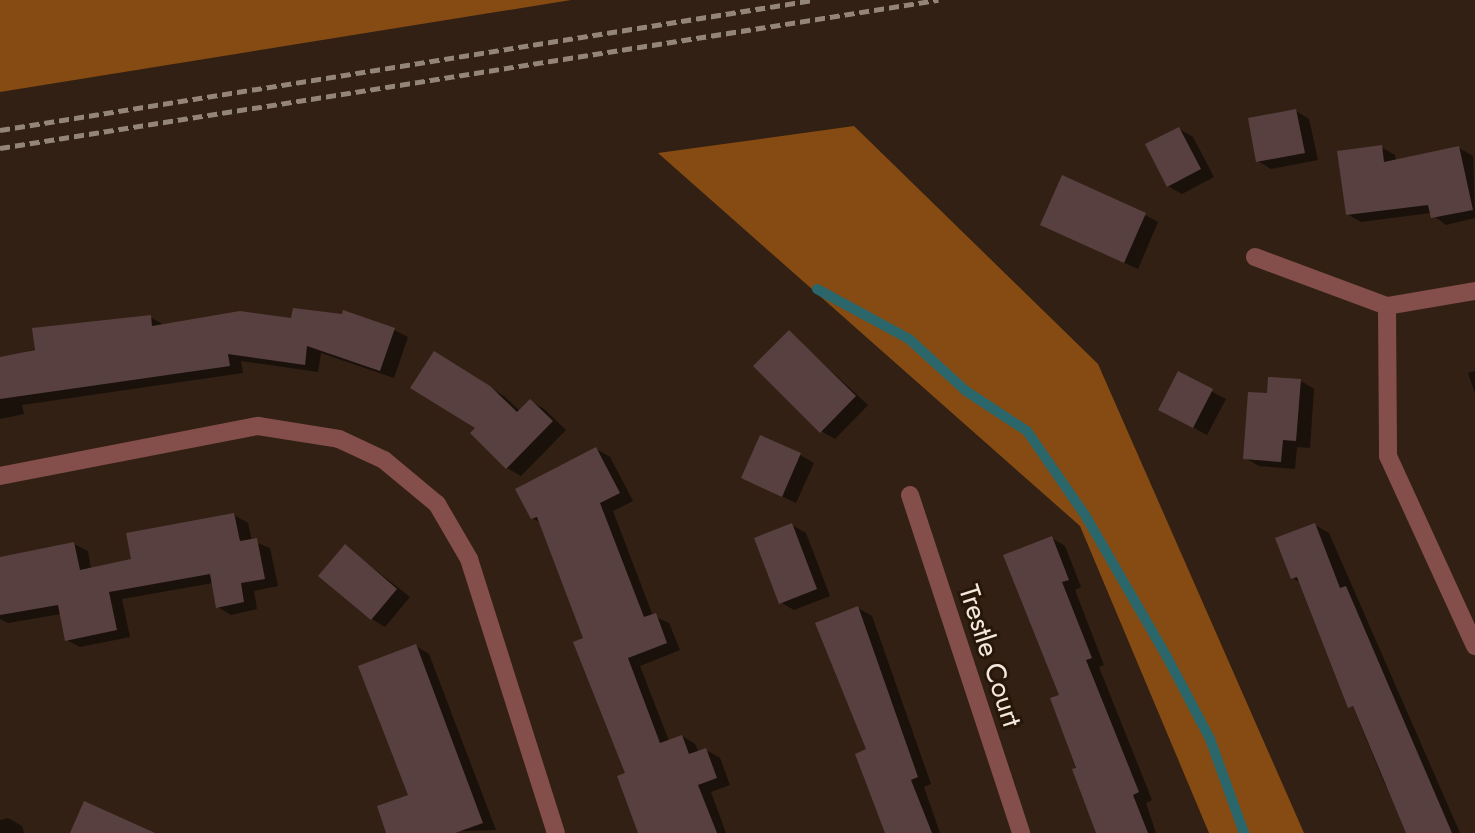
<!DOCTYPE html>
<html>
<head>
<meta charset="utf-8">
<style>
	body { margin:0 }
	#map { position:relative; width:1475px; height:833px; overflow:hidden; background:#312013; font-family:Jost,sans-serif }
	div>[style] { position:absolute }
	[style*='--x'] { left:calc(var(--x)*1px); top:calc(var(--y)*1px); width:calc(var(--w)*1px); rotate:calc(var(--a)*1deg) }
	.forest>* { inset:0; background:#854b12 }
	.shadow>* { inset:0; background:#0007 }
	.stream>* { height:10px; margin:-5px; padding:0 5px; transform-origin:5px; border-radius:5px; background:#2b666b }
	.building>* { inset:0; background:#594040 }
	.street>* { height:18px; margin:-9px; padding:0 9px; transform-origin:9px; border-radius:9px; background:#844e4a }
	.rail>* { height:5px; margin-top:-2.5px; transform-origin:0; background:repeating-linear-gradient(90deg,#94857a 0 10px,transparent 0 15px) }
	span { translate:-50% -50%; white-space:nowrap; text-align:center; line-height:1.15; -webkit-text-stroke:6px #271709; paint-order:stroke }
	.street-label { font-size:28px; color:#f3e7de }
</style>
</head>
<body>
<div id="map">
	<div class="forest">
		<i style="clip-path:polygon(0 0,571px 0,0 92px)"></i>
		<i style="clip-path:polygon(854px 126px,1098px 364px,1304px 833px,1209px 833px,1080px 526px,658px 153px)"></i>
	</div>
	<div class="shadow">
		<i style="clip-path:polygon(1296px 111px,1309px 119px,1318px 160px,1271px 169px,1258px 161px)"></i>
		<i style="clip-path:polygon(1179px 129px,1193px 137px,1214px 177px,1182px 194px,1168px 186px)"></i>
		<i style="clip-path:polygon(1381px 147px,1395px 155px,1396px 161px,1459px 148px,1473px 156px,1475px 218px,1446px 225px,1430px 213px,1361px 222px,1347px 214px)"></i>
		<i style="clip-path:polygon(1145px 215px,1158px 222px,1138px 269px,1056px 232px)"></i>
		<i style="clip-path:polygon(150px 317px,164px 325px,394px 330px,408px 337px,394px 378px,321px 353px,318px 372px,241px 361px,243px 373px,22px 405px,24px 414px,0 419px,0 359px)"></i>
		<i style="clip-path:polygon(789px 332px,868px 405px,835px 439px,821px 431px)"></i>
		<i style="clip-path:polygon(448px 361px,504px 396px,520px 411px,530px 401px,544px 409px,566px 430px,521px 476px,507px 468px,472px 433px,477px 428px)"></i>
		<i style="clip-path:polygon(1475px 371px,1475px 393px,1468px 373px)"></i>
		<i style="clip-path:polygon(1178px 374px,1226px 399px,1207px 435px,1174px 417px)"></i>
		<i style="clip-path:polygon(1301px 381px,1314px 389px,1310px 448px,1297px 447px,1295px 469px,1259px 466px,1245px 458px,1269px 395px)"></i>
		<i style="clip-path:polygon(596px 449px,610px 457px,633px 501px,613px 511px,653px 616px,669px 623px,680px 650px,640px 666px,669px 741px,682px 736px,695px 744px,699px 753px,706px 750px,720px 758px,730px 785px,711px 792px,726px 833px,640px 833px,627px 774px,586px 639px,541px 523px,532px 518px)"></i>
		<i style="clip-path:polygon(800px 455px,814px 463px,796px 503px,743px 478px)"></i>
		<i style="clip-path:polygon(234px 515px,248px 523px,252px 541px,270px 548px,278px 586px,254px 591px,257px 609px,231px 615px,218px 607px,213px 583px,122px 599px,130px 637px,80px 647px,67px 640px,61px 614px,8px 623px,0 619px,0 559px,74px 544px,88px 551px,91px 569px,133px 560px)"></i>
		<i style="clip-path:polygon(792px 525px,806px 533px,830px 596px,794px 610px,780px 602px)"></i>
		<i style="clip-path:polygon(1315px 525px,1329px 533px,1460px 833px,1409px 833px,1384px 782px,1302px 583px,1292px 578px)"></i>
		<i style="clip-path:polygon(1052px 538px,1065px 546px,1081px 587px,1075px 590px,1104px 665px,1099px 667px,1152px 800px,1146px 803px,1156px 833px,1099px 833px,1090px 811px,1052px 699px,1062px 696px)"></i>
		<i style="clip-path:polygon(345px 546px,410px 597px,385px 627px,372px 619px)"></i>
		<i style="clip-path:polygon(858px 608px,872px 616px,931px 784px,924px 787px,940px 833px,886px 833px,868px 750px)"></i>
		<i style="clip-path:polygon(416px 646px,429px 654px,496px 830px,388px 833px,410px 796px)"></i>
		<i style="clip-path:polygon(8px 818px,22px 826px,24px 833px,0 833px,0 820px)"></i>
	</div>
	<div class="stream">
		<i style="--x:817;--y:289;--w:105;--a:28.5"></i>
		<i style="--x:909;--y:339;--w:77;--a:42.4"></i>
		<i style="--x:966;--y:391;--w:73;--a:33.3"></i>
		<i style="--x:1027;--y:431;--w:102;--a:55.4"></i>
		<i style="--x:1085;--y:515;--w:164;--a:60"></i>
		<i style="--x:1167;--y:657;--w:93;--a:62.3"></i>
		<i style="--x:1210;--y:739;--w:100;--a:70.1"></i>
	</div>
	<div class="building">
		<i style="clip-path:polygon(1296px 109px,1305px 153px,1256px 162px,1248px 118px)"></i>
		<i style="clip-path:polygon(1179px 127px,1201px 169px,1167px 187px,1145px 144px)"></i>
		<i style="clip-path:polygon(1382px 145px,1384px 162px,1459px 146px,1473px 210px,1431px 218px,1428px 205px,1346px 215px,1337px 151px)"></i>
		<i style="clip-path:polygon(1062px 175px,1146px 213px,1124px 263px,1040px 225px)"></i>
		<i style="clip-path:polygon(293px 308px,342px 314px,343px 310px,395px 328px,380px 371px,307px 346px,305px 365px,228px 354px,230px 366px,0 399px,0 357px,35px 350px,32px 328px,151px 315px,152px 326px,240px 311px,291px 318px)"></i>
		<i style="clip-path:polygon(789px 330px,856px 396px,820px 433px,753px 366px)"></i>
		<i style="clip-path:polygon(434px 351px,490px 386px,517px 412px,530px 399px,553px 421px,506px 469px,470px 433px,475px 428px,410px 388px)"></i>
		<i style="clip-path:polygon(1178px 371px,1213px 389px,1193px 428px,1158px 410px)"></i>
		<i style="clip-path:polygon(1268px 377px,1301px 379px,1296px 441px,1283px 440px,1281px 462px,1243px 459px,1248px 392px,1267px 393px)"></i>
		<i style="clip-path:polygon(760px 435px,801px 453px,782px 497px,741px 478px)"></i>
		<i style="clip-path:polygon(596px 447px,620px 493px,600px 503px,644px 617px,656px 613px,667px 643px,628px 658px,660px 743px,682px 735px,689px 754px,706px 748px,717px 778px,698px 785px,717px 833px,638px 833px,617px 776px,625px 773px,573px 642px,583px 638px,537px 517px,531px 519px,515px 489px)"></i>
		<i style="clip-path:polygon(234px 513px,240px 541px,257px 538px,265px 579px,241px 583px,244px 602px,216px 608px,210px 574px,109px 592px,117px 630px,65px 641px,58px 605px,0 615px,0 557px,74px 542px,80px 570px,131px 559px,126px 533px)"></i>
		<i style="clip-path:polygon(792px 523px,817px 589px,779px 604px,754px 538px)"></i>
		<i style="clip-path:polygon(1315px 523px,1340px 588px,1346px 586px,1452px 833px,1406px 833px,1353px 706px,1348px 708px,1297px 577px,1291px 579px,1275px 538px)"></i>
		<i style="clip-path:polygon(1052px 536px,1069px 580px,1062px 582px,1092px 658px,1086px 660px,1139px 792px,1133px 795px,1148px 833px,1096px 833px,1072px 769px,1076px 768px,1050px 698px,1059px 695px,1003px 555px)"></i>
		<i style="clip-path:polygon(345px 544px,397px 589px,371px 620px,318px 576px)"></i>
		<i style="clip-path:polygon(858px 606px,918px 777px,911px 780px,932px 833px,885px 833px,855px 754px,866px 749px,815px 623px)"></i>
		<i style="clip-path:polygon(416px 644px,483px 823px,455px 833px,386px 833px,377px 806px,408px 795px,358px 666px)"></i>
		<i style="clip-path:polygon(84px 801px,155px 833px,70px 833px)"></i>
	</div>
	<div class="street">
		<i style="--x:1255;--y:257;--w:141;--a:20.4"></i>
		<i style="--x:1387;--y:306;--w:150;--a:89.6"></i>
		<i style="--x:1388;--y:456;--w:209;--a:65.4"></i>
		<i style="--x:1387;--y:306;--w:89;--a:-9.7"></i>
		<i style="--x:0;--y:476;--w:263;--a:-11"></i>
		<i style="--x:258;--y:426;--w:82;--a:9.1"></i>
		<i style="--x:339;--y:439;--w:50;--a:25"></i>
		<i style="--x:384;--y:460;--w:69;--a:39.7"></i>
		<i style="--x:437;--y:504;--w:64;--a:59.8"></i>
		<i style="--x:469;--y:559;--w:287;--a:72.4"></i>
		<i style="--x:910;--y:495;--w:356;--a:71.8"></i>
	</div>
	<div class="rail">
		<i style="--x:0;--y:130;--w:823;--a:-9.08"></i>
		<i style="--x:0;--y:148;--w:950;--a:-8.97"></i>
	</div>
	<div class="street-label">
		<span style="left:990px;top:656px;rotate:72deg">Trestle Court</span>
	</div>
</div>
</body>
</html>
